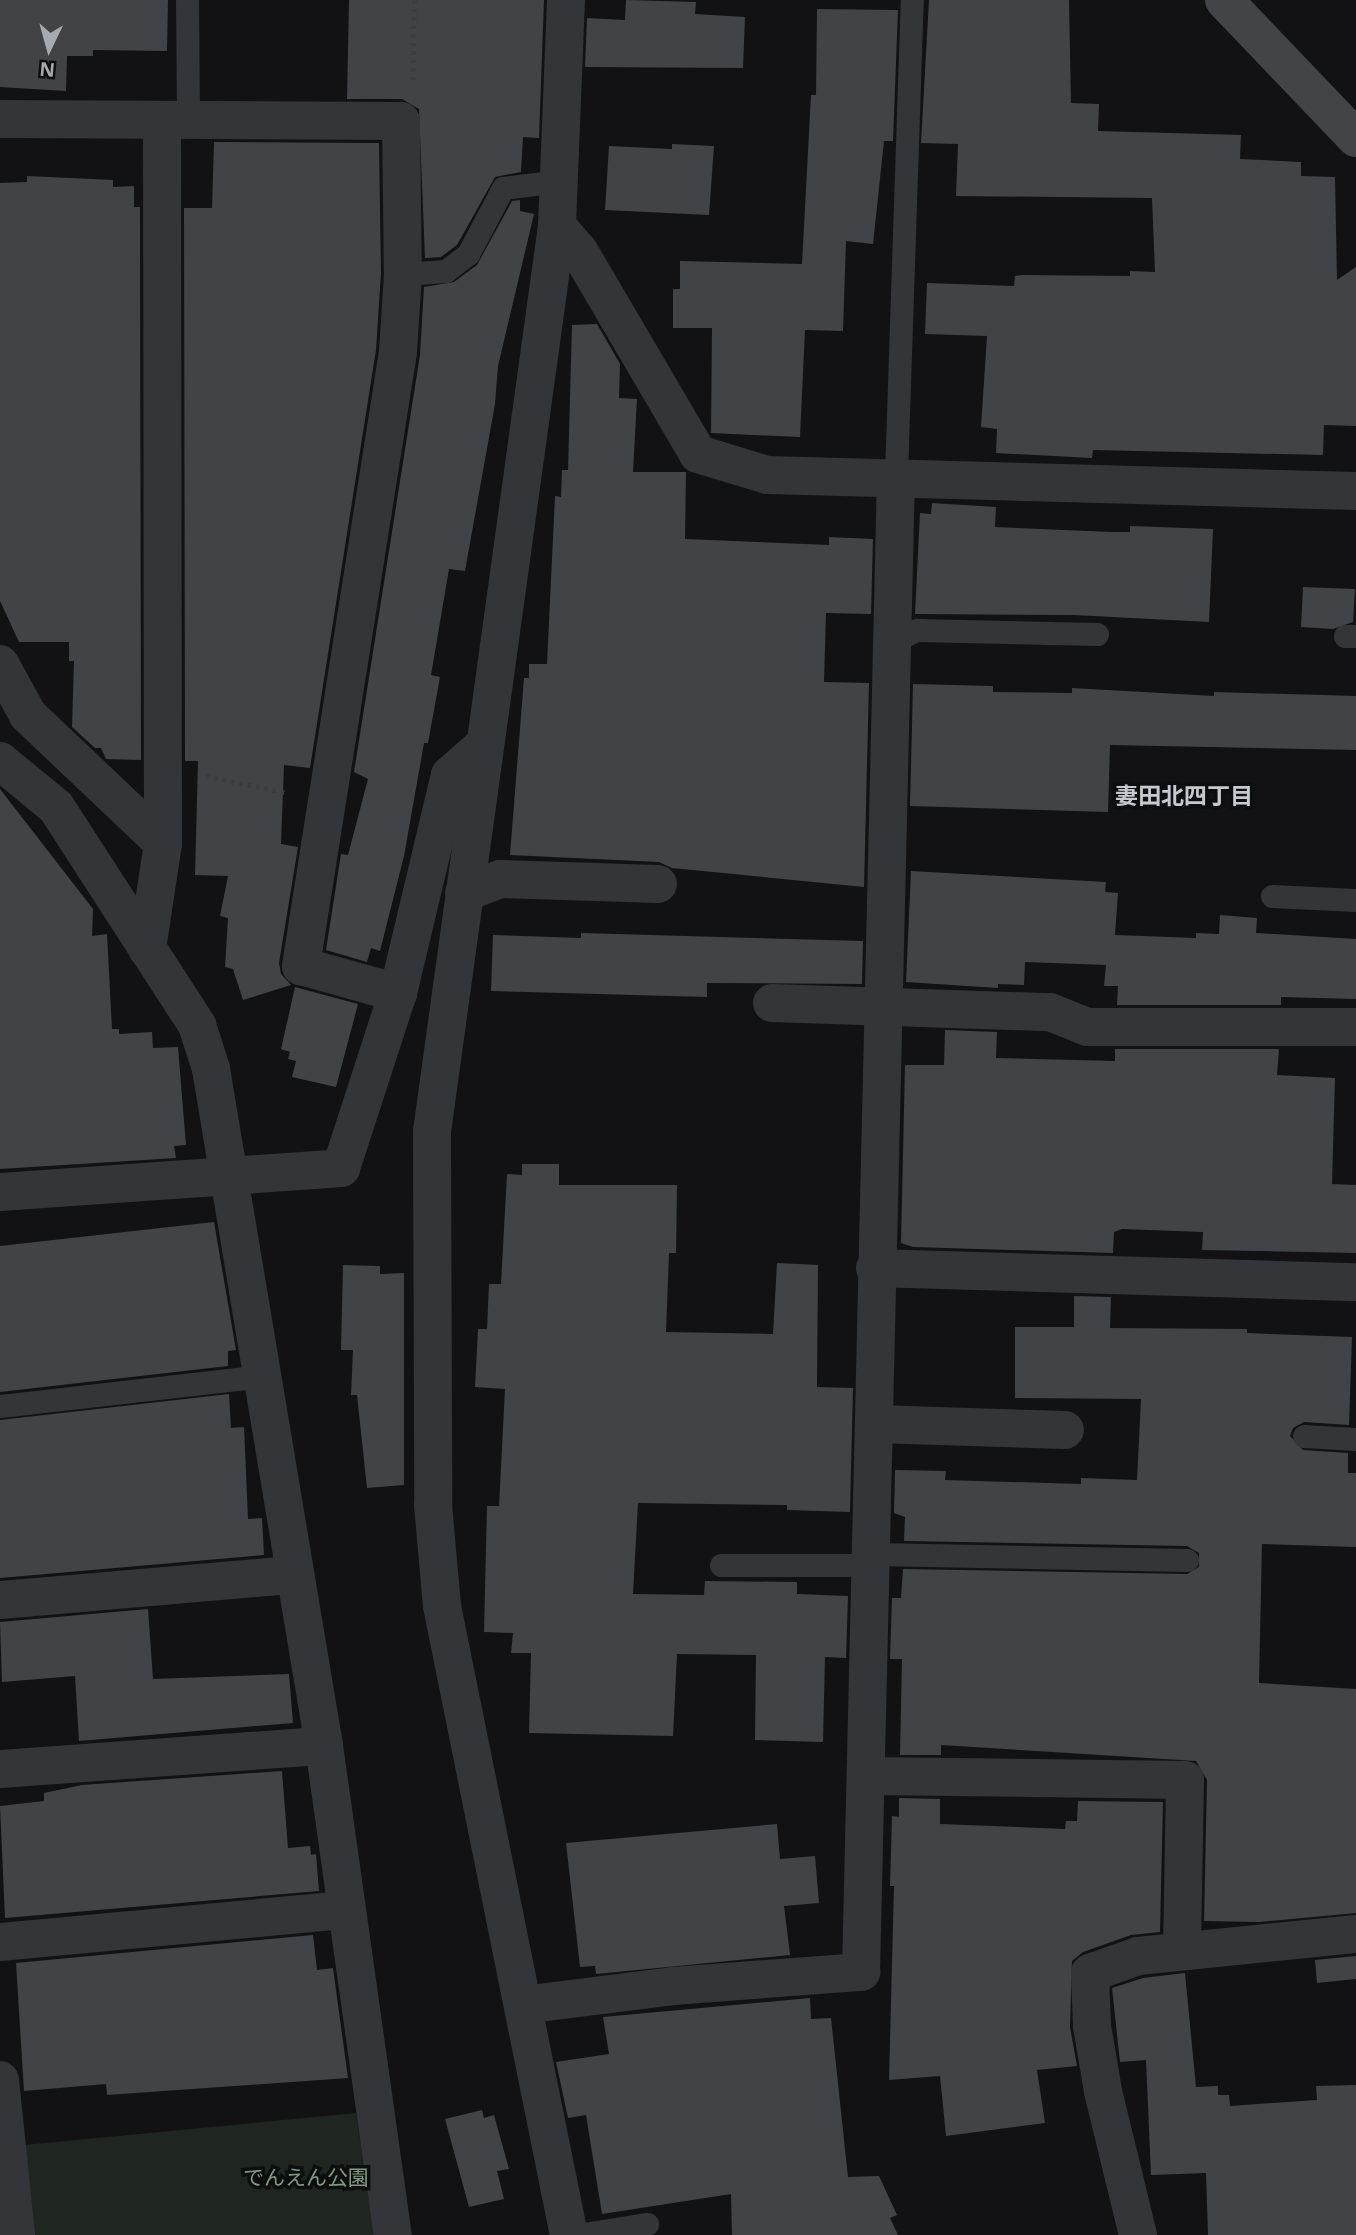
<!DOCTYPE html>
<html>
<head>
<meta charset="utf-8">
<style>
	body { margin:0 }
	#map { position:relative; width:1356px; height:2235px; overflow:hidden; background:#121214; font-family:"Noto Sans","Noto Sans JP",sans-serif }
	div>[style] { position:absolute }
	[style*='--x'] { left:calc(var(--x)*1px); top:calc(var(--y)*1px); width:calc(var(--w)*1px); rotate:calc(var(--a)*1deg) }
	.green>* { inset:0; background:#1f261f }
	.building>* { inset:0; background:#414346 }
	.path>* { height:4.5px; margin-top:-2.25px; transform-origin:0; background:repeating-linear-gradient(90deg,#3a3c3f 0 3.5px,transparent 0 8.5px) }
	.lane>* { height:23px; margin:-11.5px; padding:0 11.5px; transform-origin:11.5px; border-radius:11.5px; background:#343538 }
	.street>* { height:38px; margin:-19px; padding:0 19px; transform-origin:19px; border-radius:19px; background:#343538 }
	.secondary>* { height:38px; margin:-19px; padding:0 19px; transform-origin:19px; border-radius:19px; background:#424448 }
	span { translate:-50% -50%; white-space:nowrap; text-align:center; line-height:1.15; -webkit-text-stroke:7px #0d0e0f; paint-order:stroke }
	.park-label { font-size:21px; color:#809b7f }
	.neighbourhood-label { font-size:23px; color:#c6c9cf; font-weight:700 }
	.north { position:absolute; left:14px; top:14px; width:70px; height:70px; -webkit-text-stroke:5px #0d0e0f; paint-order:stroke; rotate:185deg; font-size:19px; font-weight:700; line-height:28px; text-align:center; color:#a6abb2 }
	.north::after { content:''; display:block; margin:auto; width:24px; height:32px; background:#a6abb2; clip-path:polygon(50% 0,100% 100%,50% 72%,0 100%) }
</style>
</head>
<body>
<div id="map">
	<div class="green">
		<i style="clip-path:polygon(356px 2113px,374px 2235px,33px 2235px,24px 2145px)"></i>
	</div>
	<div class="building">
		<i style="clip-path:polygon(0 0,168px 0,167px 51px,93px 50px,93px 56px,67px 56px,66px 91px,0 87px)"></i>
		<i style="clip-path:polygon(349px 0,544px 0,539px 138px,523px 137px,521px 172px,495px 177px,457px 245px,441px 257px,425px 258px,419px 109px,402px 99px,347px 99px)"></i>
		<i style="clip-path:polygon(626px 0,696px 2px,695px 14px,745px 17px,743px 68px,585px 67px,587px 18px,625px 20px)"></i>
		<i style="clip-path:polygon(929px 0,1069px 0,1071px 103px,1099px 104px,1098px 131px,1241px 135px,1240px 159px,1301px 162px,1301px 176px,1335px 177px,1337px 280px,1356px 267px,1356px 426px,1324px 425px,1323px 455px,1093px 450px,1092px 458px,996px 453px,997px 429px,981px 427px,987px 336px,925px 334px,927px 283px,1014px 286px,1015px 276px,1022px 275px,1130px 276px,1130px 271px,1155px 272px,1152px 198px,956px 196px,958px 144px,921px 143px)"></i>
		<i style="clip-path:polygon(817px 9px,898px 10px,893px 141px,884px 141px,873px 244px,846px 241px,843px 331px,805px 330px,800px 437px,711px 433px,712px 328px,673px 328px,673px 289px,680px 289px,680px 261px,802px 264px,811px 95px,816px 95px)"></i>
		<i style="clip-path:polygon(214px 142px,379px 143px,381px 273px,376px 350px,310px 768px,284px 765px,281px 844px,298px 847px,279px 963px,281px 974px,291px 985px,243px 1000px,233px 969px,225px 967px,228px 918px,220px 916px,228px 876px,195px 875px,198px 761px,185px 761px,184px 208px,212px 208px)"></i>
		<i style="clip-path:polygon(672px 144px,714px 146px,709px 215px,605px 210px,609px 146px,672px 149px)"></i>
		<i style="clip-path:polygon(27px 176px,113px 180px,113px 187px,134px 186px,134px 207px,140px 207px,141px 760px,106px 759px,101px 748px,95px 748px,72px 727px,74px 661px,69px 661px,69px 642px,19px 642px,0 601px,0 183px,27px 182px)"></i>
		<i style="clip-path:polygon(520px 200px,520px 211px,534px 214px,498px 366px,495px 404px,465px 571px,449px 569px,431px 675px,440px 677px,428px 743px,424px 743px,404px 856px,380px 951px,371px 948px,367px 962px,326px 950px,341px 854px,348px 855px,368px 779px,354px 772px,420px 355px,424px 287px,454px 282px,477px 265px,512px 201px)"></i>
		<i style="clip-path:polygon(597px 324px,620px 364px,619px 398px,637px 399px,633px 472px,686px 472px,685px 539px,829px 545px,829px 537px,873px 539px,871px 614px,826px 613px,824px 682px,869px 683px,864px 887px,672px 868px,659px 862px,510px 855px,524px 678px,529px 678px,529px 664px,547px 664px,555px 496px,561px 497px,562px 470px,568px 470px,572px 325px)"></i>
		<i style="clip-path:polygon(932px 503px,996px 507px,995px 527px,1112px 532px,1130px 532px,1130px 526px,1213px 529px,1209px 622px,1074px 615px,915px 614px,920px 513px,931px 514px)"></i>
		<i style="clip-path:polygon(1303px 587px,1355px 589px,1353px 622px,1333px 629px,1301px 627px)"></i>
		<i style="clip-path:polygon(913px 684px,993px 686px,993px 692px,1072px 693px,1072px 688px,1214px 696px,1214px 692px,1356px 696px,1356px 750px,1110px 745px,1108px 812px,910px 806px)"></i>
		<i style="clip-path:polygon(0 789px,93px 909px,92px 936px,107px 934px,112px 1029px,119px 1029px,119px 1034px,152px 1032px,153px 1048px,178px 1047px,186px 1145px,174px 1146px,176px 1158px,0 1169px)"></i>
		<i style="clip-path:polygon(911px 871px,1106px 882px,1105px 892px,1118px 893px,1115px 935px,1196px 938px,1196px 933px,1219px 934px,1220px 915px,1257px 918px,1256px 933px,1356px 939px,1356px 999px,1281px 997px,1281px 1005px,1117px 1005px,1118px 986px,1104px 986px,1106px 965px,1025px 962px,1024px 985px,998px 984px,998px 988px,906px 982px)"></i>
		<i style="clip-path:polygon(581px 933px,863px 941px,862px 984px,707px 983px,707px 997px,491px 991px,493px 935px,581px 938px)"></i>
		<i style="clip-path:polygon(295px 987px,358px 1004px,336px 1087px,292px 1077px,296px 1061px,288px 1059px,290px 1052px,281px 1049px)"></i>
		<i style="clip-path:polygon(945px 1030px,997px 1032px,996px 1058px,1115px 1061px,1115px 1049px,1279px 1049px,1277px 1075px,1335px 1078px,1332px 1184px,1356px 1185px,1356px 1253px,1202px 1250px,1203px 1232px,1122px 1229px,1114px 1232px,1113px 1253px,913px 1247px,901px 1243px,905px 1065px,944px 1065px)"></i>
		<i style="clip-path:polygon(522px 1164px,559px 1164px,559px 1185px,677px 1185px,676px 1253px,669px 1253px,666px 1332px,773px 1334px,777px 1263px,818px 1265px,817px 1387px,853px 1388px,850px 1512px,787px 1510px,787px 1505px,638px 1503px,633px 1594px,704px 1595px,705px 1581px,797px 1582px,797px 1594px,848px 1596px,846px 1658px,825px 1657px,823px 1742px,755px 1740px,756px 1655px,677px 1654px,673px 1736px,529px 1733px,531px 1653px,511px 1653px,513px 1633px,484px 1632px,487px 1506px,499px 1506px,505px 1389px,475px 1387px,478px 1329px,487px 1329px,489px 1284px,501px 1284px,507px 1174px,522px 1175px)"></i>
		<i style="clip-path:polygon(214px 1222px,236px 1350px,228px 1351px,228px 1366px,0 1392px,0 1246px)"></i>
		<i style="clip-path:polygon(343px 1265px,380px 1266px,380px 1274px,404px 1273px,404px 1485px,367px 1488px,357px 1395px,351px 1395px,353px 1350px,341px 1350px)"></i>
		<i style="clip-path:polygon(1074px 1296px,1111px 1297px,1110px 1328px,1247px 1329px,1247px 1333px,1352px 1337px,1349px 1425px,1304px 1422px,1293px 1428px,1290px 1436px,1303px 1450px,1348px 1453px,1348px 1473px,1356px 1473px,1356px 1547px,1262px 1544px,1259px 1683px,1356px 1689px,1356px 1913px,1259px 1922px,1204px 1921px,1207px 1780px,1196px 1761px,941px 1745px,941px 1755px,900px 1755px,902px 1659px,890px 1659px,892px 1598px,901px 1598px,903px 1569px,1187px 1574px,1199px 1567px,1199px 1553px,1187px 1546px,904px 1541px,905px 1517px,894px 1513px,895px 1470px,946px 1471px,945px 1480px,1081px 1484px,1081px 1478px,1137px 1480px,1141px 1399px,1015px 1398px,1015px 1327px,1074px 1327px)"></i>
		<i style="clip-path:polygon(229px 1394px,231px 1428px,244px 1427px,248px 1519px,262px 1518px,264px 1555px,0 1578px,0 1420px)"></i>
		<i style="clip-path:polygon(148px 1609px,153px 1679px,289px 1674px,293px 1723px,79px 1741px,75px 1676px,2px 1682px,0 1622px)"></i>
		<i style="clip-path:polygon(282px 1771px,288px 1848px,310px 1846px,311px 1855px,316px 1854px,319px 1891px,5px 1918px,0 1806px,44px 1801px,44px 1793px,82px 1785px)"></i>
		<i style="clip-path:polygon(899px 1798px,940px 1799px,940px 1824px,1065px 1829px,1066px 1821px,1077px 1821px,1078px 1801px,1163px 1802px,1160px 1932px,1131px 1935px,1083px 1952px,1072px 1961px,1070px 2027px,1077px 2066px,1037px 2070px,1045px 2123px,946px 2136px,940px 2076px,889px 2080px,894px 1886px,890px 1886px,892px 1816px,899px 1817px)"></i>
		<i style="clip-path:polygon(777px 1824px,780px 1859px,815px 1856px,819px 1903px,784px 1906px,790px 1955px,596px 1974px,595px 1966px,580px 1967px,566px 1843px)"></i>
		<i style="clip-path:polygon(313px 1935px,317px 1970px,333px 1968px,348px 2078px,107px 2095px,106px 2084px,24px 2091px,16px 1963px)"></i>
		<i style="clip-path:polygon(1356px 1956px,1356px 1979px,1317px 1983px,1315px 1960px)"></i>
		<i style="clip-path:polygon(1185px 1973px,1196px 2087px,1218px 2086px,1218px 2095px,1229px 2095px,1230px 2106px,1317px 2100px,1316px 2086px,1356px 2085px,1356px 2235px,1208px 2235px,1206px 2173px,1151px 2175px,1146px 2060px,1120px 2062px,1112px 1988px,1143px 1978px)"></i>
		<i style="clip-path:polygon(810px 1998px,811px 2019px,831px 2018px,848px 2177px,879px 2176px,897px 2215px,890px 2218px,898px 2235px,732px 2235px,731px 2194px,602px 2214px,586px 2115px,568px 2118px,556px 2062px,609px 2054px,603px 2017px)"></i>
		<i style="clip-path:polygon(482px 2110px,484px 2118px,494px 2115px,509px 2169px,497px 2171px,504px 2199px,469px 2207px,445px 2119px)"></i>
	</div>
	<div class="path">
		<i style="--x:413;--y:80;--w:80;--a:-89.3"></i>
		<i style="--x:206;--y:776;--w:80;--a:11.6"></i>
	</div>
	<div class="lane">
		<i style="--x:187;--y:0;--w:119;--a:89.5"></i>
		<i style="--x:403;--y:274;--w:43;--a:-4"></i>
		<i style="--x:446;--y:271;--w:28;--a:-38"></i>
		<i style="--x:468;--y:254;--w:75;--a:-62.1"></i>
		<i style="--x:503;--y:188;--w:56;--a:-7.1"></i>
		<i style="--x:896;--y:475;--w:475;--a:-88.1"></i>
		<i style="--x:1345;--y:636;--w:11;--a:0"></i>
		<i style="--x:892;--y:642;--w:28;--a:-26"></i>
		<i style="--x:917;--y:630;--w:180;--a:1.3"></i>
		<i style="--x:1272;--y:896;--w:84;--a:2.7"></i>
		<i style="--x:0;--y:1406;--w:264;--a:-6.5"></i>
		<i style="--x:1304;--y:1436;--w:52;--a:3.3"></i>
		<i style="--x:874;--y:1554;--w:313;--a:1.1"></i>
		<i style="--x:721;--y:1565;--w:153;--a:0"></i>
		<i style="--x:578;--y:2235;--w:70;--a:-9.1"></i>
	</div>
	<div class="street">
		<i style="--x:566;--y:0;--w:226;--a:92.3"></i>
		<i style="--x:557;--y:226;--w:914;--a:97.86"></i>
		<i style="--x:432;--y:1131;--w:374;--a:89.8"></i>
		<i style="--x:433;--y:1505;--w:101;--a:84.9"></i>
		<i style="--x:442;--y:1606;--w:642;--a:78.59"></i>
		<i style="--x:0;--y:119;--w:401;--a:0.3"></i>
		<i style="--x:401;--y:121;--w:153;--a:89.3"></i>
		<i style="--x:403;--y:274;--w:78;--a:93.7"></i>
		<i style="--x:398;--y:352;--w:622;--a:98.98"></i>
		<i style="--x:301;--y:966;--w:101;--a:15.6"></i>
		<i style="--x:557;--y:226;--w:33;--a:49"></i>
		<i style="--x:579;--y:251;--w:235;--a:59.6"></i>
		<i style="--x:698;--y:454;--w:72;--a:16.9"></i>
		<i style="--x:767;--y:475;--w:589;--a:1.56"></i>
		<i style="--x:0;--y:664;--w:58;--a:61.2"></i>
		<i style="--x:28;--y:715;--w:186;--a:43.5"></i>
		<i style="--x:0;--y:761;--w:72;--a:39.4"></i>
		<i style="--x:56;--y:807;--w:260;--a:57.1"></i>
		<i style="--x:197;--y:1025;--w:46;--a:72.3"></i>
		<i style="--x:211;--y:1069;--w:686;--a:80.52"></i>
		<i style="--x:324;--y:1746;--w:494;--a:82"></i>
		<i style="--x:464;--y:893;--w:39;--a:-21"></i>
		<i style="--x:500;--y:879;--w:158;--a:1.8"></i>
		<i style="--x:147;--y:949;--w:107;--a:-81.4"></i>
		<i style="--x:163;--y:843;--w:720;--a:-90.08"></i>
		<i style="--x:772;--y:1003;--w:278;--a:1.9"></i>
		<i style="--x:1050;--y:1012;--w:40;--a:22"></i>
		<i style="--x:1087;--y:1027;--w:269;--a:0"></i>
		<i style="--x:0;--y:1192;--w:342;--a:-4"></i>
		<i style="--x:341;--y:1168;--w:184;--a:-72"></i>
		<i style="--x:398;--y:993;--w:224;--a:-76.6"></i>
		<i style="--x:450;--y:775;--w:44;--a:-41.3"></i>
		<i style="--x:875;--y:1268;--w:481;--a:1.7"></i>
		<i style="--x:875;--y:1424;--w:190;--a:1.8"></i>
		<i style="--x:0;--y:1600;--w:294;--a:-4.9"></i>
		<i style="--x:0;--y:1769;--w:325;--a:-4.1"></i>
		<i style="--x:867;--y:1776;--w:318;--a:0.7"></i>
		<i style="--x:1185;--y:1780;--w:171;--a:91"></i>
		<i style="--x:0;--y:1942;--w:347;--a:-5.3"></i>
		<i style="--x:523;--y:2005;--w:151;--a:-7.2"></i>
		<i style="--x:673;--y:1986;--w:189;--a:-4.3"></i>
		<i style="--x:861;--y:1972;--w:1497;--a:-88.66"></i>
		<i style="--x:0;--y:2080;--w:156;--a:84.1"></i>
		<i style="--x:1138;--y:2235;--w:148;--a:-103.7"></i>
		<i style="--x:1103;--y:2091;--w:66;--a:-99.6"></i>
		<i style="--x:1092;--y:2026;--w:53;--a:-92.2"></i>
		<i style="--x:1090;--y:1973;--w:51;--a:-19.5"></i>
		<i style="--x:1138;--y:1956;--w:219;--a:-5.8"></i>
	</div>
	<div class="secondary">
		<i style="--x:1224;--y:0;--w:191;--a:46.3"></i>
	</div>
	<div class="park-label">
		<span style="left:306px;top:2177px">でんえん公園</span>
	</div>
	<div class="neighbourhood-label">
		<span style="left:1184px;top:795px">妻田北四丁目</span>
	</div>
	<div class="north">N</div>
</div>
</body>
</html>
